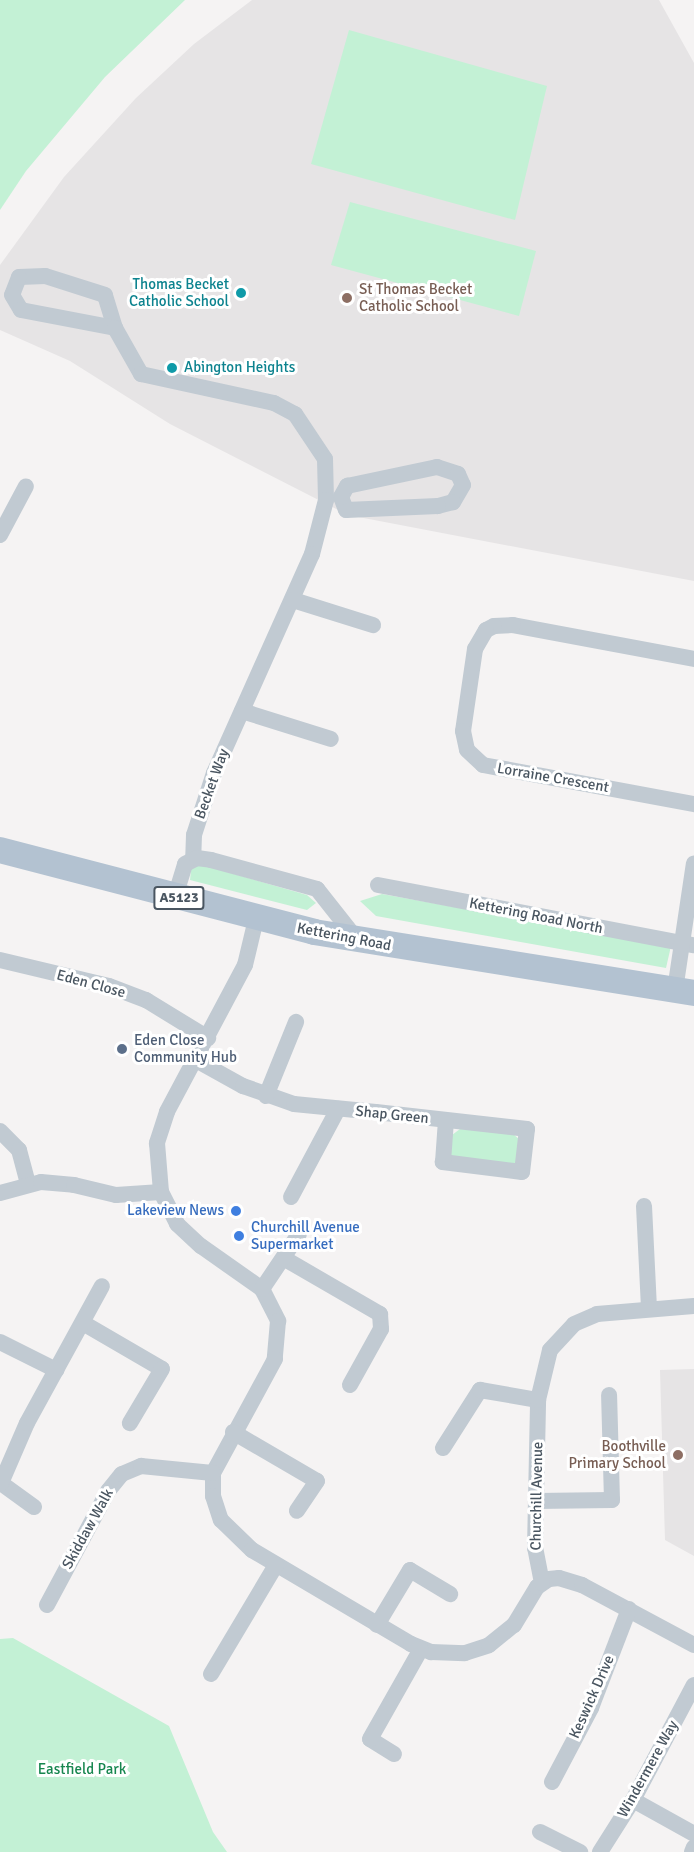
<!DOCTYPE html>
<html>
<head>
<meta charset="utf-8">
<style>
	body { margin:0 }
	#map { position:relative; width:694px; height:1852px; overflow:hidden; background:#f5f3f3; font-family:Signika,sans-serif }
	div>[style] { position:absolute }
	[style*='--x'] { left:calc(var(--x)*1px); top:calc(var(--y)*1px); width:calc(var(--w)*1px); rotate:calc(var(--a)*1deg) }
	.education>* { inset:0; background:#e6e4e5 }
	.green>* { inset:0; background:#c3f1d5 }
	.minor>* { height:16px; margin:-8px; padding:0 8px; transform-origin:8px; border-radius:8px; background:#c1cad2 }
	.primary>* { height:26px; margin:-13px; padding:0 13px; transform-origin:13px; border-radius:13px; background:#b3c2d1 }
	.dots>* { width:16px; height:16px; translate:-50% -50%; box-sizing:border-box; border:3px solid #fff; border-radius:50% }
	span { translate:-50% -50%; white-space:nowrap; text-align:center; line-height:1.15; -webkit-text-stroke:6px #fff; paint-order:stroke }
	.shield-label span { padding:2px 4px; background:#fff; border:2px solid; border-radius:4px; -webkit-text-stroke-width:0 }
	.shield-label { font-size:14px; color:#4a5661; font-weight:700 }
	.culture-label { font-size:15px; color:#0d838f }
	.right { translate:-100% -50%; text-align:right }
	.left { translate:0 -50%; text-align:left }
	.education-label { font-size:15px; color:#785e54 }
	.street-label { font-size:15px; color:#4a5661 }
	.service-label { font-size:15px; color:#4e5e75 }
	.shop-label { font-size:15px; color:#366cbe }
	.park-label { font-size:15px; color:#17864f }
</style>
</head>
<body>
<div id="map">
	<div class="education">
		<i style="clip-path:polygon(252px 0,659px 0,694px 63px,694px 581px,348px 515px,170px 424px,70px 361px,0 330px,0 265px,64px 177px,136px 98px,194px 44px)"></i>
		<i style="clip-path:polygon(694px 1369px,694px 1556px,665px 1540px,660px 1370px)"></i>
	</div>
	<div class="green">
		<i style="clip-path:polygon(0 0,185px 0,105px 77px,26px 171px,0 210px)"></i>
		<i style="clip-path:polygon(349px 30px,547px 86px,515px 220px,311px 164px)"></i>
		<i style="clip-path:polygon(350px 202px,536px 251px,519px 316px,331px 265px)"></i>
		<i style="clip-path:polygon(192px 862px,307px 895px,316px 903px,307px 910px,190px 880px)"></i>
		<i style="clip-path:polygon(382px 894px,671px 946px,666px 968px,376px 916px,360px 901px)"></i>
		<i style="clip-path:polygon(460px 1129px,512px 1133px,520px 1140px,518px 1160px,514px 1164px,457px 1161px,450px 1154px,452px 1135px)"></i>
		<i style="clip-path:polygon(13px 1638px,169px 1726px,213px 1832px,227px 1852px,0 1852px,0 1639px)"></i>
	</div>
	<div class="minor">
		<i style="--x:115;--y:328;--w:34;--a:-107"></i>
		<i style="--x:105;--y:295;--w:63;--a:-162.4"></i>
		<i style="--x:45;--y:276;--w:26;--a:178"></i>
		<i style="--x:19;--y:277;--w:19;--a:111"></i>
		<i style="--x:12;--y:295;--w:17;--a:59"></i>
		<i style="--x:21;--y:310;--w:96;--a:10.8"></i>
		<i style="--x:115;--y:328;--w:53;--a:60.5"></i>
		<i style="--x:141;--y:374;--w:136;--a:12.3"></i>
		<i style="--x:274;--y:403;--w:24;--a:28"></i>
		<i style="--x:295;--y:414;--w:54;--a:56.3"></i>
		<i style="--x:325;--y:459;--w:41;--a:88.6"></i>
		<i style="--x:326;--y:500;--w:56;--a:104.5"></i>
		<i style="--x:312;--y:554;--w:240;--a:114.1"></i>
		<i style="--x:214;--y:773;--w:65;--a:107.9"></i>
		<i style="--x:194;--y:835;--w:24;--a:92"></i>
		<i style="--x:437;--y:467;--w:22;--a:18"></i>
		<i style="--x:458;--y:474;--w:12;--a:66"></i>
		<i style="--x:463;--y:485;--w:20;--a:120"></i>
		<i style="--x:453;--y:502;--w:16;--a:165"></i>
		<i style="--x:438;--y:506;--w:92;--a:177.5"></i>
		<i style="--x:346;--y:510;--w:14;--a:-111"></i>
		<i style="--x:341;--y:497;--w:13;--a:-61"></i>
		<i style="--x:347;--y:486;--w:92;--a:-11.9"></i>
		<i style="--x:0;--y:535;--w:55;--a:-62"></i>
		<i style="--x:293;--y:600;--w:84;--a:17.4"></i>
		<i style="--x:694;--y:659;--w:184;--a:-169.4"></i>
		<i style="--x:513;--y:625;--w:19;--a:177"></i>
		<i style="--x:494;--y:626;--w:9;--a:153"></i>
		<i style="--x:486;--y:630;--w:22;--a:120"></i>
		<i style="--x:475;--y:649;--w:83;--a:98.3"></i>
		<i style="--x:463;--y:731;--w:19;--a:78"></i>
		<i style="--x:467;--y:750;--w:22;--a:43"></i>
		<i style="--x:483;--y:765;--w:215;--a:10.5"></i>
		<i style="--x:242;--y:711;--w:93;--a:17.5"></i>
		<i style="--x:378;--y:885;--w:322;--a:10.8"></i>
		<i style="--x:175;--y:897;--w:34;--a:-73"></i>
		<i style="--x:185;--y:864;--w:13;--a:-27"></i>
		<i style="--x:197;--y:858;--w:14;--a:8"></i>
		<i style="--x:211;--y:860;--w:110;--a:15.3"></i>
		<i style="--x:317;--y:889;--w:66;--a:51.7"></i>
		<i style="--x:256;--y:919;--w:47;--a:103.4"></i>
		<i style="--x:245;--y:965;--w:166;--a:118"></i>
		<i style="--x:167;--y:1112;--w:33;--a:108"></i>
		<i style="--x:157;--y:1143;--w:49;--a:85.3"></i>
		<i style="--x:161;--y:1192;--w:36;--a:63"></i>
		<i style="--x:177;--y:1224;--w:33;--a:43"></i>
		<i style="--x:201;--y:1246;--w:75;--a:35.2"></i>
		<i style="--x:262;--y:1289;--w:36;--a:63"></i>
		<i style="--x:278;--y:1321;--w:38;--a:95"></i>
		<i style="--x:275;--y:1359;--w:130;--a:118.5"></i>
		<i style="--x:213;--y:1473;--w:23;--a:90"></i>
		<i style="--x:213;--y:1496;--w:25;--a:72"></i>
		<i style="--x:221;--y:1520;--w:43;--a:44.1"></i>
		<i style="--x:252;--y:1550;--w:185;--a:30.6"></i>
		<i style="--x:411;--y:1644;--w:22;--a:22"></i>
		<i style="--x:431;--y:1652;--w:34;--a:2"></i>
		<i style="--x:465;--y:1653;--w:25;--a:-18"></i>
		<i style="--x:489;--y:1645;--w:32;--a:-39"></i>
		<i style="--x:514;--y:1625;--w:44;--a:-58.8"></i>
		<i style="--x:537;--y:1587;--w:14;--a:-34"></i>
		<i style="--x:549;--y:1579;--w:10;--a:-6"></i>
		<i style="--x:559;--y:1578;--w:24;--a:17"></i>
		<i style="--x:582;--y:1585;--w:127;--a:28.2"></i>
		<i style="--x:0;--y:960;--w:112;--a:13.4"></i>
		<i style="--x:109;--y:986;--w:40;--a:21"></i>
		<i style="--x:146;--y:1000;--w:73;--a:31.5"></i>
		<i style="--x:675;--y:990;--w:128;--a:-81.5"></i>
		<i style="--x:196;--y:1060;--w:54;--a:29"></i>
		<i style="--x:243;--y:1086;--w:54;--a:19.4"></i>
		<i style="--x:294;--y:1104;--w:82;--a:5.6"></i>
		<i style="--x:376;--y:1112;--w:152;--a:6.4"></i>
		<i style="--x:527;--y:1129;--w:43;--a:96.6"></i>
		<i style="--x:522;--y:1172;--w:80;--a:-172.8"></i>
		<i style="--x:443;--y:1162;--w:42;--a:-85.9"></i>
		<i style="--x:266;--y:1096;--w:80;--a:-67.9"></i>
		<i style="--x:0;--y:1131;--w:27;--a:45"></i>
		<i style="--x:19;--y:1150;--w:35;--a:75"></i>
		<i style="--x:0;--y:1193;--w:42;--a:-15"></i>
		<i style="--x:41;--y:1182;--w:33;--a:5"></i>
		<i style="--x:74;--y:1185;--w:43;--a:13.4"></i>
		<i style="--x:116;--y:1195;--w:45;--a:-3.8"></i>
		<i style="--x:291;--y:1197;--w:100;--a:-61.9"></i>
		<i style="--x:644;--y:1206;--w:103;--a:87.2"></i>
		<i style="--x:285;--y:1259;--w:110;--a:30.1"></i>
		<i style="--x:380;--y:1314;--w:15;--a:86"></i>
		<i style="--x:381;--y:1329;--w:64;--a:119"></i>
		<i style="--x:262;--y:1289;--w:66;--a:-56.1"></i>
		<i style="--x:83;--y:1323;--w:91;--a:30.2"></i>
		<i style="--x:162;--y:1369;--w:63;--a:120.7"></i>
		<i style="--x:0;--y:1342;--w:63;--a:26.6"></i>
		<i style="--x:233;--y:1432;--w:97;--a:30.3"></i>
		<i style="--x:317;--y:1481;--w:36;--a:124"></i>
		<i style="--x:443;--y:1448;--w:69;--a:-57.5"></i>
		<i style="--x:480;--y:1390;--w:59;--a:9.8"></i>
		<i style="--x:536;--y:1501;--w:76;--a:-0.8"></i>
		<i style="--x:612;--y:1500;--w:105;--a:-91.6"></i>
		<i style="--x:34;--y:1507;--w:41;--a:-144"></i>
		<i style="--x:1;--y:1483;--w:65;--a:-66.6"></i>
		<i style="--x:27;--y:1423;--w:156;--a:-61.3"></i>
		<i style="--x:542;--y:1583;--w:36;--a:-101"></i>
		<i style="--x:535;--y:1548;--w:148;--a:-88.8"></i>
		<i style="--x:538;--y:1400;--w:51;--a:-76.5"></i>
		<i style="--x:550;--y:1350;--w:35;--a:-47"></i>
		<i style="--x:574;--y:1324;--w:25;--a:-23"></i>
		<i style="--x:597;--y:1314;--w:97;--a:-4.7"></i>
		<i style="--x:47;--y:1605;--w:129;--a:-61.8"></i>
		<i style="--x:108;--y:1491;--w:22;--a:-51"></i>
		<i style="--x:122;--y:1474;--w:21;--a:-23"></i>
		<i style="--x:141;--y:1466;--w:72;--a:5.6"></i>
		<i style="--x:377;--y:1625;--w:64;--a:-59"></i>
		<i style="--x:410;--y:1570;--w:47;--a:31"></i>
		<i style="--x:211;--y:1674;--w:127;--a:-59.2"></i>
		<i style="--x:394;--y:1754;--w:28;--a:-148"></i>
		<i style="--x:370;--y:1739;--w:103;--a:-60.5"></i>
		<i style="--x:552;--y:1782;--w:84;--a:-62.2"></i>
		<i style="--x:591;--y:1708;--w:106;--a:-69"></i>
		<i style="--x:633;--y:1800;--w:70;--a:29.1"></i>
		<i style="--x:540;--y:1832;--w:45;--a:26.6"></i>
		<i style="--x:600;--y:1852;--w:62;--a:-57.6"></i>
		<i style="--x:633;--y:1800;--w:130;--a:-62.1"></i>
		<i style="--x:692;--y:1852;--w:5;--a:-68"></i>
	</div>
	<div class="primary">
		<i style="--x:0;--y:850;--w:325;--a:14.6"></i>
		<i style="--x:314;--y:932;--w:385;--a:9.1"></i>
	</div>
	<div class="dots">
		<i style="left:241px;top:293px;background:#0f9aa8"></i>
		<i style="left:347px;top:298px;background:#8d6e63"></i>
		<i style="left:172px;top:368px;background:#0f9aa8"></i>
		<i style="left:122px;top:1049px;background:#5c6f8a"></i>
		<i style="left:236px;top:1211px;background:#3f7fe0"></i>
		<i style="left:239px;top:1236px;background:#3f7fe0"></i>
		<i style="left:678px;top:1455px;background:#8d6e63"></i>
	</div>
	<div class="shield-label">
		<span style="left:179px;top:898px">A5123</span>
	</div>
	<div class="culture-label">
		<span class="right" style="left:229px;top:293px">Thomas Becket<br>Catholic School</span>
		<span class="left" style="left:184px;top:368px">Abington Heights</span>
	</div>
	<div class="education-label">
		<span class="left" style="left:359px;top:298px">St Thomas Becket<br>Catholic School</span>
		<span class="right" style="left:666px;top:1455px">Boothville<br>Primary School</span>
	</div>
	<div class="street-label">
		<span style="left:553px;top:778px;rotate:10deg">Lorraine Crescent</span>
		<span style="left:212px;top:784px;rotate:-70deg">Becket Way</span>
		<span style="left:536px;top:916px;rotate:11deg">Kettering Road North</span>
		<span style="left:344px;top:937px;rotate:11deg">Kettering Road</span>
		<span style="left:91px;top:984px;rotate:15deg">Eden Close</span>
		<span style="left:392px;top:1115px;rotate:6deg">Shap Green</span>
		<span style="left:537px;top:1496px;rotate:-89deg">Churchill Avenue</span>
		<span style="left:88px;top:1529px;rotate:-61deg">Skiddaw Walk</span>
		<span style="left:592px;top:1697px;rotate:-66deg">Keswick Drive</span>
		<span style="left:648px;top:1769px;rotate:-61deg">Windermere Way</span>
	</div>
	<div class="service-label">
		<span class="left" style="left:134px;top:1049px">Eden Close<br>Community Hub</span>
	</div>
	<div class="shop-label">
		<span class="right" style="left:224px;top:1211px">Lakeview News</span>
		<span class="left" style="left:251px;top:1236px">Churchill Avenue<br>Supermarket</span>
	</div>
	<div class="park-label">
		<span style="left:82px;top:1770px">Eastfield Park</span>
	</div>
</div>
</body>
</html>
